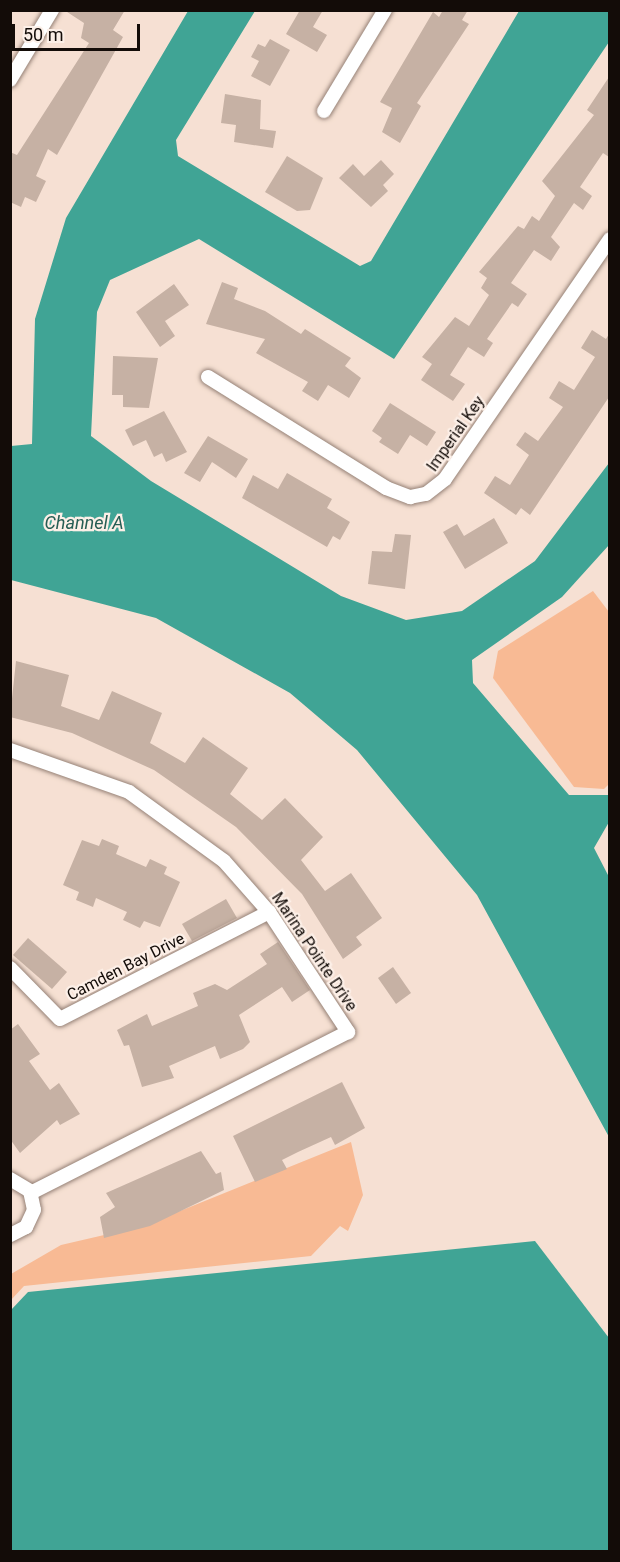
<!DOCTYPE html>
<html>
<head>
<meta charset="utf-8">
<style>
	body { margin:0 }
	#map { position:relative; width:620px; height:1562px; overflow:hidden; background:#f6e0d3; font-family:Roboto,sans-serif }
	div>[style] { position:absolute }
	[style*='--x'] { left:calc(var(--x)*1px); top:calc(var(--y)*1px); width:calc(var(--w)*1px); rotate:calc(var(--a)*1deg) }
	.green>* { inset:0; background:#f8ba94 }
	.water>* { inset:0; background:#40a495 }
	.building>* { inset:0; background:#c6b1a4 }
	.roads { filter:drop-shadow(0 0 2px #958176) drop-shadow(0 0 2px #958176) }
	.minor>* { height:14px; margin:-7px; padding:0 7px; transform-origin:7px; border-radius:7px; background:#fff }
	span { translate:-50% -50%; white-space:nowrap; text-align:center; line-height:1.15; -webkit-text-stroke:4.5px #fcefe7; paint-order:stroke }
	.street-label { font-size:16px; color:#130c08 }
	.water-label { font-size:18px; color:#265d54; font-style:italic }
	.frame { position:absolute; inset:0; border:12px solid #130c08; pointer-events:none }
	.scale { position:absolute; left:12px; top:24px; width:128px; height:27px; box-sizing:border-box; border:3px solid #130c08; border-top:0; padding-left:8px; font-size:18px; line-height:21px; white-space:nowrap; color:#130c08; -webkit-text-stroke:4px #fcefe7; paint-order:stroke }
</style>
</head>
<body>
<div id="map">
	<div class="green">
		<i style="clip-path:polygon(593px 591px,609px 612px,610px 783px,604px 789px,574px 787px,493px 678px,498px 651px)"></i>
		<i style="clip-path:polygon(351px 1142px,363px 1195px,348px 1231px,340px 1226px,311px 1256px,24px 1286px,11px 1300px,11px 1274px,61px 1245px,143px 1226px)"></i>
	</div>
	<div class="water">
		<i style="clip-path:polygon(188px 11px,255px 11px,176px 140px,178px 156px,360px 266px,371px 261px,519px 11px,609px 11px,609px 42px,394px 359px,199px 239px,110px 280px,97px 312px,91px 436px,151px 481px,341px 596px,406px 620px,462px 611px,535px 561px,609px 463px,609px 545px,562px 597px,472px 660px,473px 683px,569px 795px,609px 795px,609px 822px,594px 848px,609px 877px,609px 1137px,477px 895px,357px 750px,290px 693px,156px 618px,11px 580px,11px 446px,32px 444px,35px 319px,66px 218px)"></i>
		<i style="clip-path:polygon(535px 1241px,609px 1338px,609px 1551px,11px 1551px,11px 1310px,28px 1292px)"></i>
	</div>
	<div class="building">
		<i style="clip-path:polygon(64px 10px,125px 10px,113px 30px,123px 37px,57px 155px,48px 149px,36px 176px,46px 181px,36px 202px,25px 197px,21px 207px,10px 202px,10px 152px,17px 155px,89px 43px,81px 38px,84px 23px)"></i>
		<i style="clip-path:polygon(300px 10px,323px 10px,313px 27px,327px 35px,317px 52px,286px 34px)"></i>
		<i style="clip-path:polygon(443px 10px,468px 10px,462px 20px,469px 24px,417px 103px,421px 106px,400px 143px,382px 132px,392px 108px,380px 102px,433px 12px,439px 17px)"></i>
		<i style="clip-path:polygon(270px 39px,290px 50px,270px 86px,251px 76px,259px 61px,251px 57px,258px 44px,265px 47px)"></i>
		<i style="clip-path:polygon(609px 77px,609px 157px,603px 153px,580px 187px,592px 196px,583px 210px,574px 203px,551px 237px,560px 247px,551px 261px,534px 250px,511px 283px,527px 294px,518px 307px,512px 303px,487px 339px,493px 343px,484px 357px,468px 347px,450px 375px,465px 384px,453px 401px,421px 380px,432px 364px,422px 357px,455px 317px,469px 326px,489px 295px,481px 288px,487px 278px,479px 272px,518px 226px,524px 229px,532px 216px,539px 221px,555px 196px,542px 181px,594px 115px,587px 110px)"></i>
		<i style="clip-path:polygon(225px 94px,261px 100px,260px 129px,276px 131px,273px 148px,234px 142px,236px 125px,221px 123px)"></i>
		<i style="clip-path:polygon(287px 156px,323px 178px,310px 210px,297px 211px,265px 192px)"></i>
		<i style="clip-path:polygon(381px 160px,394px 174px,383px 185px,388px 191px,371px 207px,339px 178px,353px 164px,364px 176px)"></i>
		<i style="clip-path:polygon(222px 282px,238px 288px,234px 299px,265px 311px,301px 334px,305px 329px,351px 358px,345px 366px,361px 378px,349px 398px,328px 385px,318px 401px,302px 391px,308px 382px,256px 353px,265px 339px,206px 324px)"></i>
		<i style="clip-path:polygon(174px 284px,189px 305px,165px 321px,175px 336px,160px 347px,136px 312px)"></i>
		<i style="clip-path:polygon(592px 330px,606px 339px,609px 334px,609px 397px,530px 515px,521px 508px,516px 515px,484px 493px,495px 476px,510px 485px,529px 455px,516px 445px,525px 432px,538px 441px,563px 407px,549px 398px,559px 381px,574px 390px,595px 357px,581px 348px)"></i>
		<i style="clip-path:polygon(113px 356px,158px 358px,149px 408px,123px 407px,123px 395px,112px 395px)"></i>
		<i style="clip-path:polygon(390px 403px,436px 432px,427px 446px,410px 435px,398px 454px,379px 442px,382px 438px,372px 431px)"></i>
		<i style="clip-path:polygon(164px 411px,187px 452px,166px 462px,162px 453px,154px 457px,146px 440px,133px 446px,125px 430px)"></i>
		<i style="clip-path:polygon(208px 436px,248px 459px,236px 478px,212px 462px,200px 482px,184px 473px)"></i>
		<i style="clip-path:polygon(287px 473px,332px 499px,327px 508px,350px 522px,340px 540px,333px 536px,327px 547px,242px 498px,253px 475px,278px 489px)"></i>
		<i style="clip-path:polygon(494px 518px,508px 543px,465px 569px,443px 532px,457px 524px,464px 536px)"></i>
		<i style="clip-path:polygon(395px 534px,411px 535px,405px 589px,368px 584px,372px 551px,392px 552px)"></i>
		<i style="clip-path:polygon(16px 661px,69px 675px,61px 706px,99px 720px,112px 691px,162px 713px,150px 743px,185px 763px,203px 737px,248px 768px,230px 794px,262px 820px,285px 798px,323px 837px,301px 860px,325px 891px,351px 873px,382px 918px,356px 937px,362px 945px,343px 959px,302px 894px,236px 827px,154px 770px,72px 733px,10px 717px)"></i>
		<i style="clip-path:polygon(102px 839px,119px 846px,116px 854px,146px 867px,150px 859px,167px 867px,164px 874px,180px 882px,160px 927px,144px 921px,140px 928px,123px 920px,127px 912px,96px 898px,93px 907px,76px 900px,79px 892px,63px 885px,82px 840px,99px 846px)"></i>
		<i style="clip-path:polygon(226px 899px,237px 918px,192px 941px,182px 924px)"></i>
		<i style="clip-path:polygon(28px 938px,67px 972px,52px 989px,13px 955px)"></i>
		<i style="clip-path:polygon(278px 942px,310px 990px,292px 1002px,282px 987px,239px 1015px,250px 1042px,243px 1049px,220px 1059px,215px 1046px,169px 1066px,174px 1078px,142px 1087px,129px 1045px,124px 1046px,117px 1030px,147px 1014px,152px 1026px,198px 1006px,193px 993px,215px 984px,227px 990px,267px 964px,260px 954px)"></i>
		<i style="clip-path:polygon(393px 967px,411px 993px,396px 1004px,378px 978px)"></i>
		<i style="clip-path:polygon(18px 1024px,40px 1054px,29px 1061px,50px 1090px,59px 1083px,80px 1114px,60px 1125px,57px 1120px,20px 1153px,10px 1139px,10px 1030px)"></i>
		<i style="clip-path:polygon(342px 1082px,365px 1128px,335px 1145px,331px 1137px,298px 1152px,282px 1160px,287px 1169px,255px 1182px,233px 1136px)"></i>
		<i style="clip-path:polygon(201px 1151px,216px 1174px,221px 1172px,224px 1190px,150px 1226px,104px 1238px,100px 1217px,115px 1207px,106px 1193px)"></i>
	</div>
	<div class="roads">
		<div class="minor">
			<i style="--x:10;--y:80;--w:82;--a:-59"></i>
			<i style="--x:324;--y:111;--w:118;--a:-58.9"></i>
			<i style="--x:208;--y:377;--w:210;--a:31.9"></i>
			<i style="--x:386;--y:488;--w:26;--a:21"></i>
			<i style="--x:410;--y:497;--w:16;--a:-11"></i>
			<i style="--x:426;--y:494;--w:24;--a:-38"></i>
			<i style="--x:445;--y:479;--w:291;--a:-55.5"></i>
			<i style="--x:10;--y:750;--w:126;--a:19.4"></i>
			<i style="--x:129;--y:792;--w:117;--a:36"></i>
			<i style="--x:224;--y:861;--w:68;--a:48.6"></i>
			<i style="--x:269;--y:912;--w:144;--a:56.6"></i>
			<i style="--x:348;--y:1032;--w:356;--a:153.1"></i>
			<i style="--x:10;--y:968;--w:71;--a:45.6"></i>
			<i style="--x:60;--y:1019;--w:235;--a:-27.1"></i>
			<i style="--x:10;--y:1179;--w:23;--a:31"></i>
			<i style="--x:30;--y:1191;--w:19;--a:78"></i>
			<i style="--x:34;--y:1210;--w:19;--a:115"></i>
			<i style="--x:26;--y:1227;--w:18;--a:153"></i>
		</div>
	</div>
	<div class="street-label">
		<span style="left:456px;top:434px;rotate:-55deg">Imperial Key</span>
		<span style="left:314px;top:952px;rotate:56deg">Marina Pointe Drive</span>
		<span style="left:126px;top:967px;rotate:-27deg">Camden Bay Drive</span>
	</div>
	<div class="water-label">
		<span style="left:84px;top:523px">Channel A</span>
	</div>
	<div class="frame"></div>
	<div class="scale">50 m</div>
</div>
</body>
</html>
